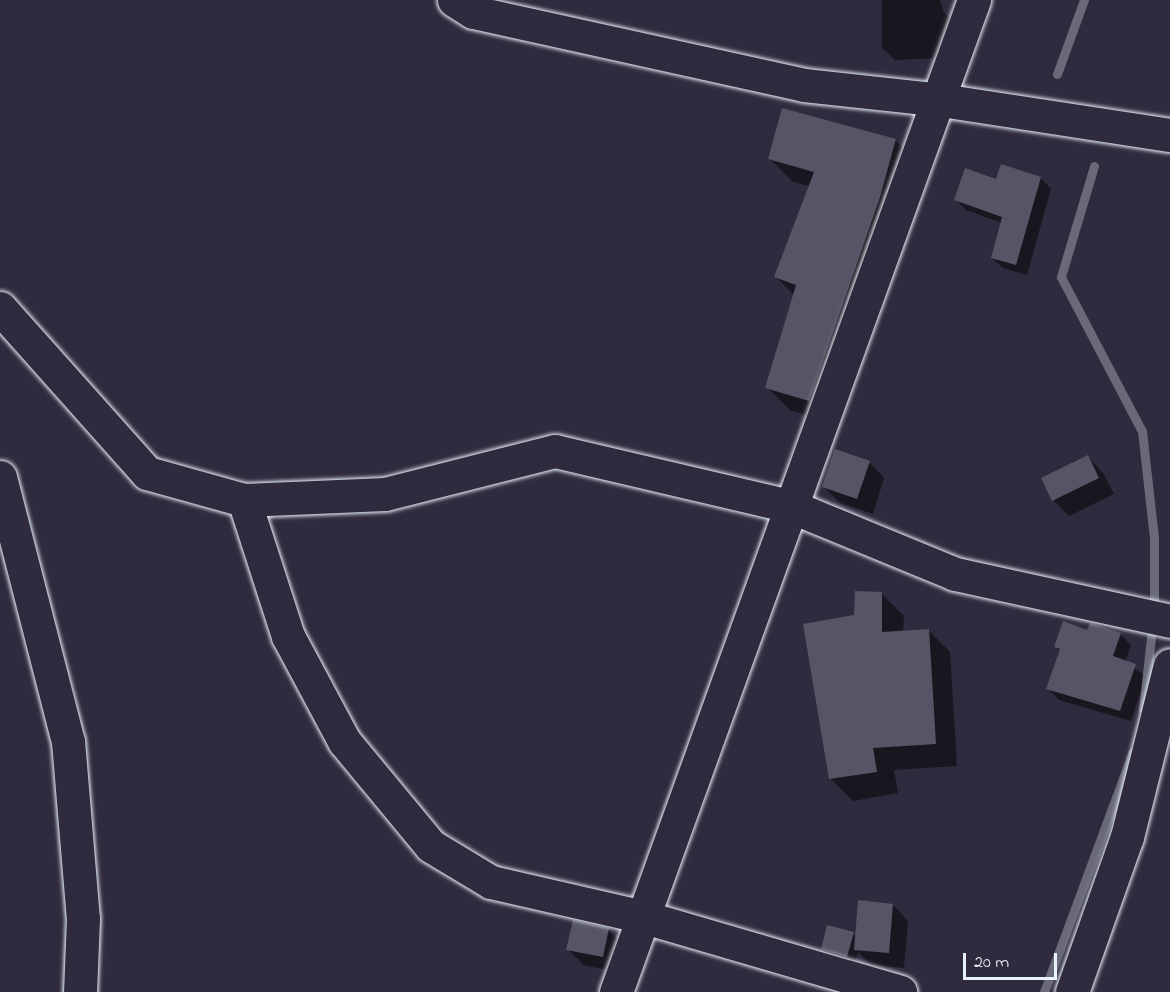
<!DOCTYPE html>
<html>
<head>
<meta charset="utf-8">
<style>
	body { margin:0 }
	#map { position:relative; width:1170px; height:992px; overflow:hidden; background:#2f2a3d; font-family:"Indie Flower",sans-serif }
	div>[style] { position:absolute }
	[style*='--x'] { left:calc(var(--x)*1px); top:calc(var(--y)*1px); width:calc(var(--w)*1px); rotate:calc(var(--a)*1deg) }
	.shadow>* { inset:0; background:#0007 }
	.stream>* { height:9px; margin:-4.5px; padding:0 4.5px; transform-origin:4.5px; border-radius:4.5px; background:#696978 }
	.building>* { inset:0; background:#575565 }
	.roads { filter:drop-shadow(0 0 2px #e8f1f8) drop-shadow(0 0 2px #e8f1f8) }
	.minor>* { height:33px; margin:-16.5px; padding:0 16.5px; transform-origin:16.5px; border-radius:16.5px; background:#2f2a3d }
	span { translate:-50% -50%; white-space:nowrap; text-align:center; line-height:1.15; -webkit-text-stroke:4.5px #2f2a3d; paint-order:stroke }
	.scale { position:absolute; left:963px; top:953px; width:94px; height:27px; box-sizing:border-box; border:3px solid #e8f1f8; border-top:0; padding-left:8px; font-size:18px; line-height:21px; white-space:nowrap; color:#e8f1f8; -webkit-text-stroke:4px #2f2a3d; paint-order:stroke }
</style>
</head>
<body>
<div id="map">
	<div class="shadow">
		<i style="clip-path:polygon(882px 0,940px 0,943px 11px,953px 22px,944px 58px,895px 60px,882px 48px)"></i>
		<i style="clip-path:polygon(895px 140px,918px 163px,832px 423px,790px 410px,767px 387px,795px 296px,776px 277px,810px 186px,793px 182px,770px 159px)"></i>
		<i style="clip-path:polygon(1041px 178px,1051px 189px,1027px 275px,1003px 268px,992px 258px,1002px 223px,966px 210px,956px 200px,997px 181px)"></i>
		<i style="clip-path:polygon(1088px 457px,1103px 473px,1114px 494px,1069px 516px,1053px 500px)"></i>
		<i style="clip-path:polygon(869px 462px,884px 478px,873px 514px,840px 503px,824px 487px)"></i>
		<i style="clip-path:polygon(882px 594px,904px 616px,903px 632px,928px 630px,950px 652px,957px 766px,894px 770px,898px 793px,853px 801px,830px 778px,856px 617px)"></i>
		<i style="clip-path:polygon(1088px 632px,1120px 634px,1131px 645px,1125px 662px,1146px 676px,1131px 721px,1059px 700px,1048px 689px,1060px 651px,1055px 646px)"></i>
		<i style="clip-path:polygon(893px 905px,908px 921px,904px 968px,871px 965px,858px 952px,854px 964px,830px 956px,822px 949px,853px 934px,856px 937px)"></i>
		<i style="clip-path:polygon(608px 930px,624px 945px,619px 972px,583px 965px,568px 949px)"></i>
	</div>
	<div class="stream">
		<i style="--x:1057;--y:74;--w:79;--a:-70"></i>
		<i style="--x:1094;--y:166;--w:116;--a:106.6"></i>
		<i style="--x:1061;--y:277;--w:174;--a:62.3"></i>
		<i style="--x:1142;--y:431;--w:108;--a:83.6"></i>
		<i style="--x:1154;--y:538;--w:67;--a:90"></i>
		<i style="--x:1143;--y:710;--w:82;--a:-83.7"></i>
		<i style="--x:1044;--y:992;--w:256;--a:-69.7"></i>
	</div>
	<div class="building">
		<i style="clip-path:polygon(782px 108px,896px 139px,880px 197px,809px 401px,765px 388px,796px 285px,774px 277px,814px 172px,768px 159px)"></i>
		<i style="clip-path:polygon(1001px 164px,1041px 177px,1016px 265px,991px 258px,1002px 217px,954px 200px,965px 168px,996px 179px)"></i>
		<i style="clip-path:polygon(835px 449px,870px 461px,857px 499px,822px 487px)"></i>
		<i style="clip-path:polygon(1088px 455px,1099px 478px,1052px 501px,1041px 478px)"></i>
		<i style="clip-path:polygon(855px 591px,882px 592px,882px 632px,929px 629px,936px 744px,873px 748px,877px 772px,829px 779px,803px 624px,854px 615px)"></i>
		<i style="clip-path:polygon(1063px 621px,1087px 630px,1090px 623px,1121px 633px,1113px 656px,1136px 664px,1120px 711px,1046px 689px,1060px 649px,1054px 647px)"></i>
		<i style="clip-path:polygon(858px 900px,893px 904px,889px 953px,854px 950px)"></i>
		<i style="clip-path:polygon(573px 920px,609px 928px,603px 957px,566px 950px)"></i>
		<i style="clip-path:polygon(827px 925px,854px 932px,847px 957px,821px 949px)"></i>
	</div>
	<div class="roads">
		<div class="minor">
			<i style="--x:454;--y:0;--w:22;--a:32"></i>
			<i style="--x:473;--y:12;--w:339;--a:12.4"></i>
			<i style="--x:804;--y:85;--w:138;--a:6.2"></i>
			<i style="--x:941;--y:100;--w:232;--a:8.7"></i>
			<i style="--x:0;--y:308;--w:221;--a:48.3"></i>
			<i style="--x:147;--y:473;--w:101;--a:15.6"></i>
			<i style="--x:244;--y:500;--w:141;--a:-2.4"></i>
			<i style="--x:385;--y:494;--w:175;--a:-14.2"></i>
			<i style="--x:555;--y:451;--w:241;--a:13.2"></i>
			<i style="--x:790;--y:506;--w:178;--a:22.4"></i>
			<i style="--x:955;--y:574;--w:220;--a:12.3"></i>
			<i style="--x:0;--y:477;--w:273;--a:75.6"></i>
			<i style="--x:68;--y:741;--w:178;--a:85.2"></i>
			<i style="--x:83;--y:918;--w:74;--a:92.3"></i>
			<i style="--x:244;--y:500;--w:143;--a:72.1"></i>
			<i style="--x:288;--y:636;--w:119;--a:61.9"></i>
			<i style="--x:344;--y:741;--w:136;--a:50.4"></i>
			<i style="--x:431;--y:846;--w:70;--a:31"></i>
			<i style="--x:491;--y:882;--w:157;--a:12.9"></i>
			<i style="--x:644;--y:917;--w:267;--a:16.3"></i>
			<i style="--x:616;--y:992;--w:1055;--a:-70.16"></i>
			<i style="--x:1072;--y:992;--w:164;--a:-70.5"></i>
			<i style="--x:1127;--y:837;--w:177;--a:-76"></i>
		</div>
	</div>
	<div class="scale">20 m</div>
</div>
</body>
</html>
